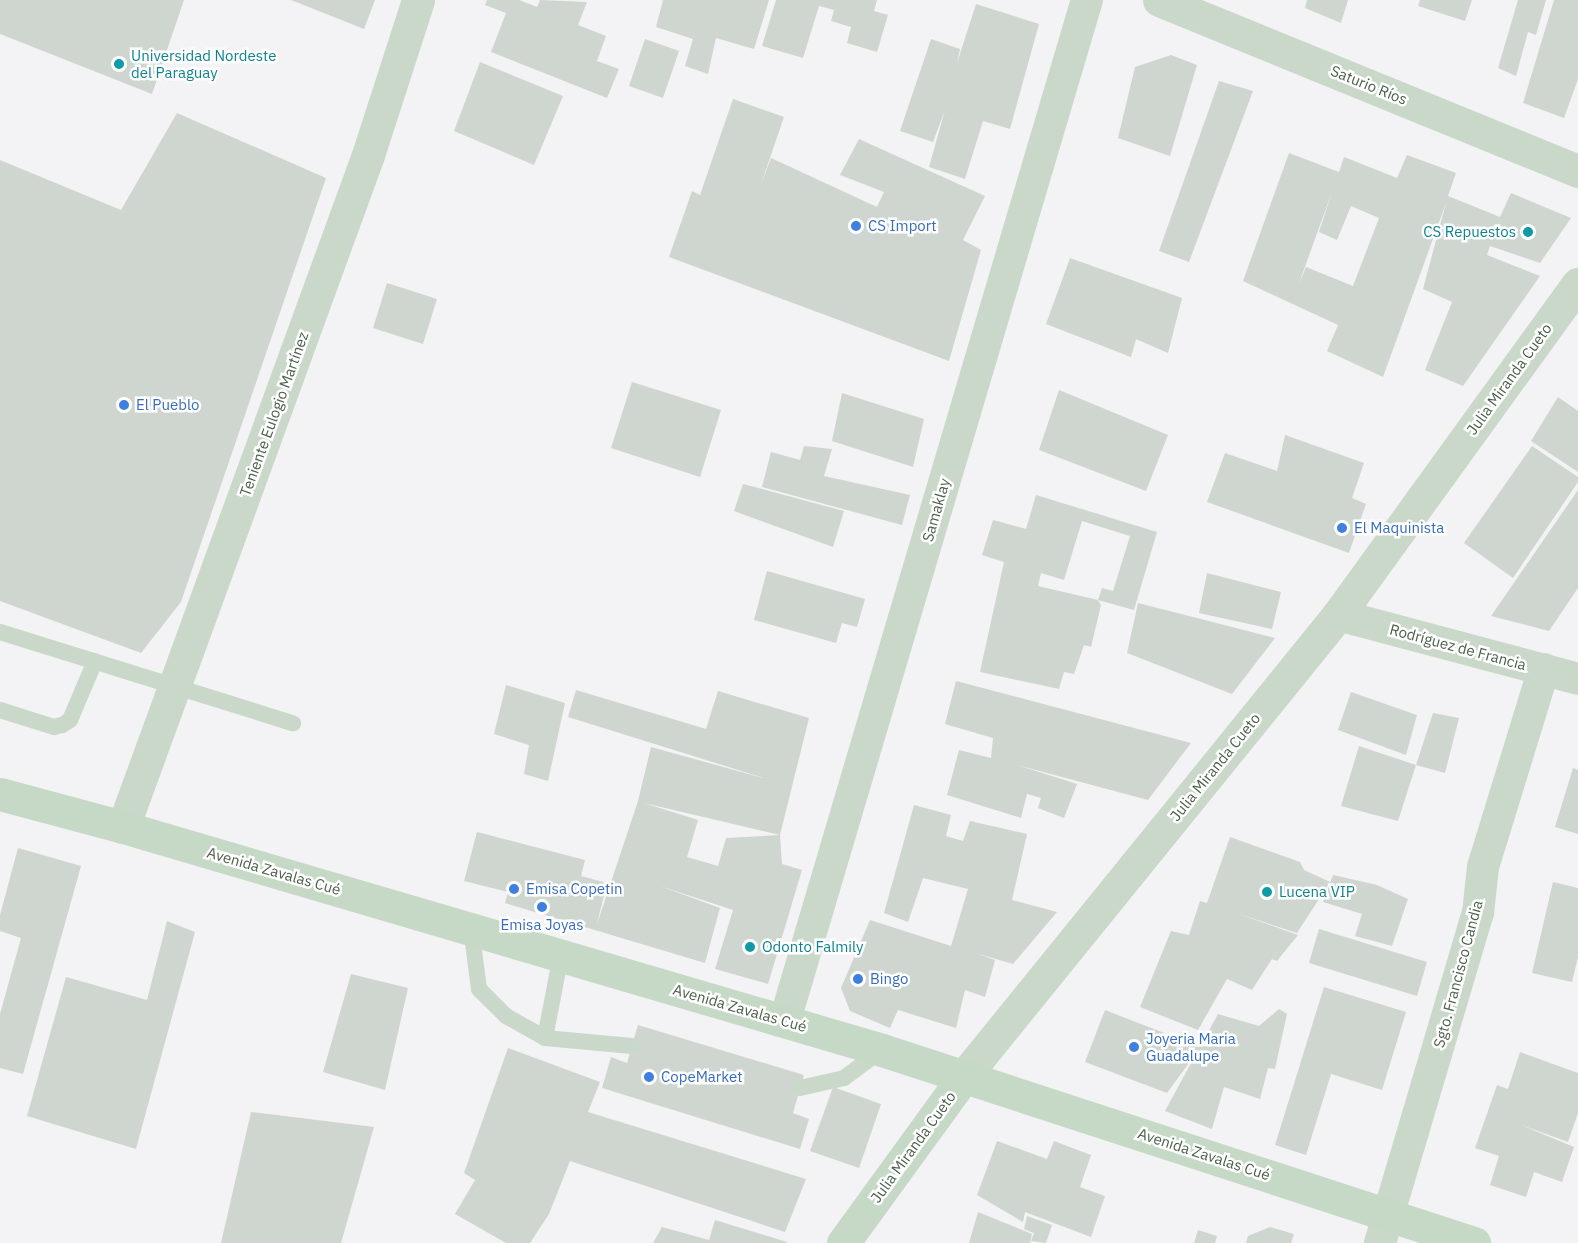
<!DOCTYPE html>
<html>
<head>
<meta charset="utf-8">
<style>
	body { margin:0 }
	#map { position:relative; width:1578px; height:1243px; overflow:hidden; background:#f3f2f4; font-family:"IBM Plex Sans",sans-serif }
	div>[style] { position:absolute }
	[style*='--x'] { left:calc(var(--x)*1px); top:calc(var(--y)*1px); width:calc(var(--w)*1px); rotate:calc(var(--a)*1deg) }
	.building>* { inset:0; background:#cfd6cf }
	.service>* { height:16px; margin:-8px; padding:0 8px; transform-origin:8px; border-radius:8px; background:#cad8c9 }
	.minor>* { height:32px; margin:-16px; padding:0 16px; transform-origin:16px; border-radius:16px; background:#cad8c9 }
	.tertiary>* { height:33px; margin:-16.5px; padding:0 16.5px; transform-origin:16.5px; border-radius:16.5px; background:#cad8c9 }
	.secondary>* { height:33px; margin:-16.5px; padding:0 16.5px; transform-origin:16.5px; border-radius:16.5px; background:#c6d9c6 }
	.dots>* { width:16px; height:16px; translate:-50% -50%; box-sizing:border-box; border:3px solid #fff; border-radius:50% }
	span { translate:-50% -50%; white-space:nowrap; text-align:center; line-height:1.15; -webkit-text-stroke:5px #fff; paint-order:stroke }
	.culture-label { font-size:15px; color:#0d838f }
	.left { translate:0 -50%; text-align:left }
	.right { translate:-100% -50%; text-align:right }
	.street-label { font-size:15px; color:#4b5f4a }
	.shop-label { font-size:15px; color:#366cbe }
</style>
</head>
<body>
<div id="map">
	<div class="building">
		<i style="clip-path:polygon(0 0,184px 0,152px 94px,0 34px)"></i>
		<i style="clip-path:polygon(291px 0,375px 0,364px 29px)"></i>
		<i style="clip-path:polygon(487px 0,519px 0,537px 7px,540px 0,587px 2px,578px 25px,606px 36px,597px 61px,619px 69px,607px 98px,491px 52px,506px 13px,485px 5px)"></i>
		<i style="clip-path:polygon(663px 0,769px 0,754px 49px,716px 38px,708px 74px,685px 66px,693px 39px,656px 27px)"></i>
		<i style="clip-path:polygon(776px 0,877px 0,874px 11px,888px 15px,877px 52px,847px 43px,851px 27px,831px 21px,834px 10px,819px 6px,803px 58px,762px 46px)"></i>
		<i style="clip-path:polygon(1307px 0,1348px 0,1341px 23px,1305px 8px)"></i>
		<i style="clip-path:polygon(1420px 0,1472px 0,1465px 21px,1418px 6px)"></i>
		<i style="clip-path:polygon(1518px 0,1546px 0,1536px 35px,1528px 32px,1516px 76px,1498px 68px)"></i>
		<i style="clip-path:polygon(1554px 0,1578px 0,1578px 79px,1564px 118px,1523px 103px)"></i>
		<i style="clip-path:polygon(976px 4px,1039px 24px,1010px 129px,983px 121px,965px 179px,929px 167px,945px 110px,933px 142px,900px 131px,931px 39px,960px 49px,957px 63px)"></i>
		<i style="clip-path:polygon(645px 39px,679px 51px,663px 98px,629px 86px)"></i>
		<i style="clip-path:polygon(1171px 55px,1197px 65px,1170px 156px,1118px 138px,1135px 67px)"></i>
		<i style="clip-path:polygon(480px 62px,563px 96px,534px 165px,454px 131px)"></i>
		<i style="clip-path:polygon(1219px 81px,1253px 91px,1189px 262px,1159px 251px)"></i>
		<i style="clip-path:polygon(733px 99px,784px 117px,761px 184px,771px 158px,877px 207px,884px 192px,840px 175px,859px 139px,985px 196px,963px 240px,981px 250px,949px 361px,669px 257px,692px 191px,700px 195px)"></i>
		<i style="clip-path:polygon(177px 113px,326px 178px,181px 602px,141px 653px,0 601px,0 160px,121px 210px)"></i>
		<i style="clip-path:polygon(evenodd,1289px 153px,1339px 172px,1344px 157px,1397px 178px,1407px 155px,1456px 173px,1448px 196px,1500px 217px,1511px 193px,1571px 218px,1540px 263px,1490px 246px,1487px 255px,1540px 276px,1463px 386px,1425px 370px,1452px 302px,1423px 289px,1446px 203px,1383px 377px,1327px 351px,1338px 325px,1243px 281px,1289px 153px,1332px 192px,1319px 232px,1337px 240px,1351px 206px,1379px 218px,1353px 286px,1306px 267px,1298px 286px,1332px 192px)"></i>
		<i style="clip-path:polygon(1070px 258px,1182px 298px,1168px 353px,1136px 339px,1131px 357px,1046px 324px)"></i>
		<i style="clip-path:polygon(387px 283px,437px 299px,423px 344px,373px 328px)"></i>
		<i style="clip-path:polygon(632px 382px,721px 410px,700px 477px,611px 448px)"></i>
		<i style="clip-path:polygon(1059px 390px,1168px 435px,1146px 491px,1039px 450px)"></i>
		<i style="clip-path:polygon(842px 393px,924px 419px,913px 467px,832px 441px)"></i>
		<i style="clip-path:polygon(1558px 397px,1578px 411px,1578px 472px,1531px 441px)"></i>
		<i style="clip-path:polygon(1285px 435px,1364px 463px,1352px 498px,1366px 504px,1349px 553px,1207px 502px,1225px 453px,1277px 471px)"></i>
		<i style="clip-path:polygon(804px 446px,832px 449px,824px 476px,910px 495px,902px 525px,762px 487px,771px 452px,800px 460px)"></i>
		<i style="clip-path:polygon(1532px 446px,1578px 477px,1578px 482px,1513px 578px,1464px 543px)"></i>
		<i style="clip-path:polygon(743px 484px,844px 511px,833px 547px,734px 511px)"></i>
		<i style="clip-path:polygon(1578px 490px,1578px 588px,1549px 631px,1491px 616px)"></i>
		<i style="clip-path:polygon(1036px 495px,1157px 532px,1134px 610px,1098px 600px,1102px 588px,1113px 591px,1130px 536px,1082px 521px,1064px 580px,1041px 573px,1038px 586px,1098px 600px,1101px 605px,1091px 647px,1084px 645px,1074px 674px,1064px 672px,1059px 689px,980px 672px,1004px 562px,982px 555px,993px 520px,1026px 529px)"></i>
		<i style="clip-path:polygon(767px 571px,865px 599px,857px 627px,842px 623px,836px 643px,754px 620px)"></i>
		<i style="clip-path:polygon(1207px 573px,1281px 592px,1272px 629px,1199px 613px)"></i>
		<i style="clip-path:polygon(1138px 603px,1275px 638px,1232px 694px,1127px 653px)"></i>
		<i style="clip-path:polygon(956px 681px,1191px 743px,1148px 800px,1017px 765px,1077px 784px,1064px 818px,1038px 808px,1041px 798px,1027px 794px,1021px 818px,947px 795px,959px 750px,991px 758px,993px 738px,945px 724px)"></i>
		<i style="clip-path:polygon(506px 685px,565px 703px,548px 781px,524px 774px,529px 745px,494px 734px)"></i>
		<i style="clip-path:polygon(576px 690px,706px 729px,718px 691px,809px 718px,780px 835px,644px 803px,698px 820px,687px 857px,718px 866px,726px 838px,780px 835px,782px 864px,802px 870px,768px 984px,715px 969px,733px 910px,660px 886px,720px 908px,705px 963px,505px 903px,508px 892px,464px 881px,477px 832px,585px 860px,581px 876px,607px 883px,597px 924px,638px 801px,651px 747px,767px 779px,568px 717px)"></i>
		<i style="clip-path:polygon(1351px 692px,1417px 715px,1406px 755px,1338px 730px)"></i>
		<i style="clip-path:polygon(1433px 713px,1459px 718px,1445px 773px,1416px 765px)"></i>
		<i style="clip-path:polygon(1359px 746px,1416px 765px,1398px 821px,1341px 806px)"></i>
		<i style="clip-path:polygon(1573px 768px,1578px 770px,1578px 834px,1555px 827px)"></i>
		<i style="clip-path:polygon(914px 805px,951px 815px,946px 836px,963px 841px,970px 821px,1027px 834px,1012px 900px,1057px 912px,1013px 964px,975px 953px,995px 960px,985px 997px,965px 990px,956px 1028px,898px 1010px,890px 1028px,850px 1011px,841px 988px,870px 920px,951px 946px,968px 889px,923px 878px,908px 922px,884px 913px)"></i>
		<i style="clip-path:polygon(1230px 837px,1300px 862px,1304px 870px,1330px 882px,1297px 933px,1236px 913px,1298px 935px,1277px 961px,1272px 959px,1252px 990px,1227px 979px,1198px 1030px,1140px 1007px,1171px 931px,1189px 935px,1200px 901px,1207px 903px)"></i>
		<i style="clip-path:polygon(18px 848px,81px 866px,23px 1074px,0 1068px,0 1014px,21px 938px,0 931px,0 915px)"></i>
		<i style="clip-path:polygon(1333px 875px,1377px 885px,1408px 899px,1392px 946px,1355px 936px,1362px 914px,1323px 902px)"></i>
		<i style="clip-path:polygon(1553px 882px,1578px 888px,1578px 957px,1572px 982px,1532px 973px)"></i>
		<i style="clip-path:polygon(167px 921px,195px 932px,136px 1149px,27px 1116px,66px 977px,147px 1000px)"></i>
		<i style="clip-path:polygon(1319px 929px,1427px 962px,1417px 996px,1309px 963px)"></i>
		<i style="clip-path:polygon(351px 974px,408px 988px,385px 1090px,323px 1072px)"></i>
		<i style="clip-path:polygon(1324px 987px,1406px 1012px,1382px 1090px,1331px 1074px,1306px 1155px,1275px 1145px)"></i>
		<i style="clip-path:polygon(1279px 1009px,1287px 1014px,1275px 1069px,1268px 1068px,1260px 1099px,1224px 1087px,1212px 1129px,1165px 1111px,1197px 1052px,1167px 1093px,1085px 1062px,1105px 1010px,1200px 1047px,1218px 1014px,1259px 1026px)"></i>
		<i style="clip-path:polygon(638px 1025px,804px 1075px,793px 1113px,809px 1119px,800px 1149px,602px 1088px,611px 1057px,627px 1063px)"></i>
		<i style="clip-path:polygon(508px 1048px,600px 1082px,588px 1112px,806px 1179px,785px 1232px,570px 1161px,549px 1214px,530px 1243px,506px 1243px,455px 1214px,475px 1180px,464px 1173px)"></i>
		<i style="clip-path:polygon(1520px 1052px,1578px 1073px,1578px 1113px,1568px 1142px,1521px 1125px,1574px 1147px,1562px 1182px,1534px 1172px,1526px 1197px,1490px 1185px,1499px 1156px,1475px 1148px,1497px 1085px,1508px 1089px)"></i>
		<i style="clip-path:polygon(833px 1087px,881px 1104px,859px 1168px,810px 1151px)"></i>
		<i style="clip-path:polygon(251px 1112px,374px 1127px,341px 1243px,221px 1243px)"></i>
		<i style="clip-path:polygon(997px 1141px,1047px 1159px,1054px 1141px,1091px 1155px,1080px 1187px,1105px 1196px,1091px 1237px,1025px 1212px,1023px 1222px,977px 1195px)"></i>
		<i style="clip-path:polygon(978px 1212px,1032px 1234px,1030px 1243px,969px 1243px)"></i>
		<i style="clip-path:polygon(1027px 1216px,1052px 1225px,1046px 1243px,1031px 1241px,1034px 1233px,1024px 1229px)"></i>
		<i style="clip-path:polygon(715px 1220px,787px 1242px,787px 1243px,653px 1243px,662px 1227px,709px 1240px)"></i>
		<i style="clip-path:polygon(1270px 1227px,1294px 1234px,1291px 1243px,1246px 1243px,1248px 1236px)"></i>
		<i style="clip-path:polygon(1198px 1230px,1217px 1236px,1215px 1243px,1194px 1243px)"></i>
	</div>
	<div class="service">
		<i style="--x:0;--y:632;--w:307;--a:17.3"></i>
		<i style="--x:0;--y:710;--w:57;--a:17.5"></i>
		<i style="--x:54;--y:727;--w:8;--a:-14"></i>
		<i style="--x:62;--y:725;--w:9;--a:-32"></i>
		<i style="--x:70;--y:720;--w:64;--a:-67"></i>
		<i style="--x:471;--y:928;--w:62;--a:82.5"></i>
		<i style="--x:479;--y:989;--w:38;--a:45"></i>
		<i style="--x:506;--y:1016;--w:45;--a:29.4"></i>
		<i style="--x:545;--y:1038;--w:87;--a:5.3"></i>
		<i style="--x:545;--y:1038;--w:85;--a:-79.1"></i>
		<i style="--x:800;--y:1088;--w:45;--a:-12.8"></i>
		<i style="--x:844;--y:1078;--w:47;--a:-36.4"></i>
	</div>
	<div class="minor">
		<i style="--x:1338;--y:615;--w:248;--a:14.9"></i>
		<i style="--x:785;--y:1020;--w:1064;--a:-73.51"></i>
		<i style="--x:1380;--y:1243;--w:344;--a:-73.5"></i>
		<i style="--x:1478;--y:913;--w:46;--a:-83.8"></i>
		<i style="--x:1483;--y:867;--w:207;--a:-72.9"></i>
	</div>
	<div class="tertiary">
		<i style="--x:1159;--y:0;--w:453;--a:22.2"></i>
		<i style="--x:123;--y:827;--w:715;--a:-69.97"></i>
		<i style="--x:368;--y:155;--w:163;--a:-72.1"></i>
		<i style="--x:965;--y:1075;--w:592;--a:-50.96"></i>
		<i style="--x:1338;--y:615;--w:409;--a:-54.1"></i>
	</div>
	<div class="secondary">
		<i style="--x:0;--y:794;--w:127;--a:15"></i>
		<i style="--x:123;--y:827;--w:791;--a:16.37"></i>
		<i style="--x:882;--y:1050;--w:623;--a:18.06"></i>
		<i style="--x:843;--y:1243;--w:208;--a:-54"></i>
	</div>
	<div class="dots">
		<i style="left:119px;top:64px;background:#0f9aa8"></i>
		<i style="left:856px;top:226px;background:#3f7fe0"></i>
		<i style="left:1528px;top:232px;background:#0f9aa8"></i>
		<i style="left:124px;top:405px;background:#3f7fe0"></i>
		<i style="left:1342px;top:528px;background:#3f7fe0"></i>
		<i style="left:514px;top:889px;background:#3f7fe0"></i>
		<i style="left:1267px;top:892px;background:#0f9aa8"></i>
		<i style="left:542px;top:907px;background:#3f7fe0"></i>
		<i style="left:750px;top:947px;background:#0f9aa8"></i>
		<i style="left:858px;top:979px;background:#3f7fe0"></i>
		<i style="left:1134px;top:1047px;background:#3f7fe0"></i>
		<i style="left:649px;top:1077px;background:#3f7fe0"></i>
	</div>
	<div class="culture-label">
		<span class="left" style="left:131px;top:64px">Universidad Nordeste<br>del Paraguay</span>
		<span class="right" style="left:1516px;top:232px">CS Repuestos</span>
		<span class="left" style="left:1279px;top:892px">Lucena VIP</span>
		<span class="left" style="left:762px;top:947px">Odonto Falmily</span>
	</div>
	<div class="street-label">
		<span style="left:1369px;top:85px;rotate:22deg">Saturio Ríos</span>
		<span style="left:1509px;top:379px;rotate:-54deg">Julia Miranda Cueto</span>
		<span style="left:274px;top:414px;rotate:-70deg">Teniente Eulogio Martínez</span>
		<span style="left:936px;top:510px;rotate:-74deg">Samaklay</span>
		<span style="left:1458px;top:647px;rotate:15deg">Rodríguez de Francia</span>
		<span style="left:1215px;top:767px;rotate:-51deg">Julia Miranda Cueto</span>
		<span style="left:274px;top:871px;rotate:16deg">Avenida Zavalas Cué</span>
		<span style="left:1458px;top:974px;rotate:-75deg">Sgto. Francisco Candia</span>
		<span style="left:740px;top:1008px;rotate:16deg">Avenida Zavalas Cué</span>
		<span style="left:913px;top:1147px;rotate:-54deg">Julia Miranda Cueto</span>
		<span style="left:1204px;top:1154px;rotate:18deg">Avenida Zavalas Cué</span>
	</div>
	<div class="shop-label">
		<span class="left" style="left:868px;top:226px">CS Import</span>
		<span class="left" style="left:136px;top:405px">El Pueblo</span>
		<span class="left" style="left:1354px;top:528px">El Maquinista</span>
		<span class="left" style="left:526px;top:889px">Emisa Copetin</span>
		<span style="left:542px;top:925px">Emisa Joyas</span>
		<span class="left" style="left:870px;top:979px">Bingo</span>
		<span class="left" style="left:1146px;top:1047px">Joyeria Maria<br>Guadalupe</span>
		<span class="left" style="left:661px;top:1077px">CopeMarket</span>
	</div>
</div>
</body>
</html>
